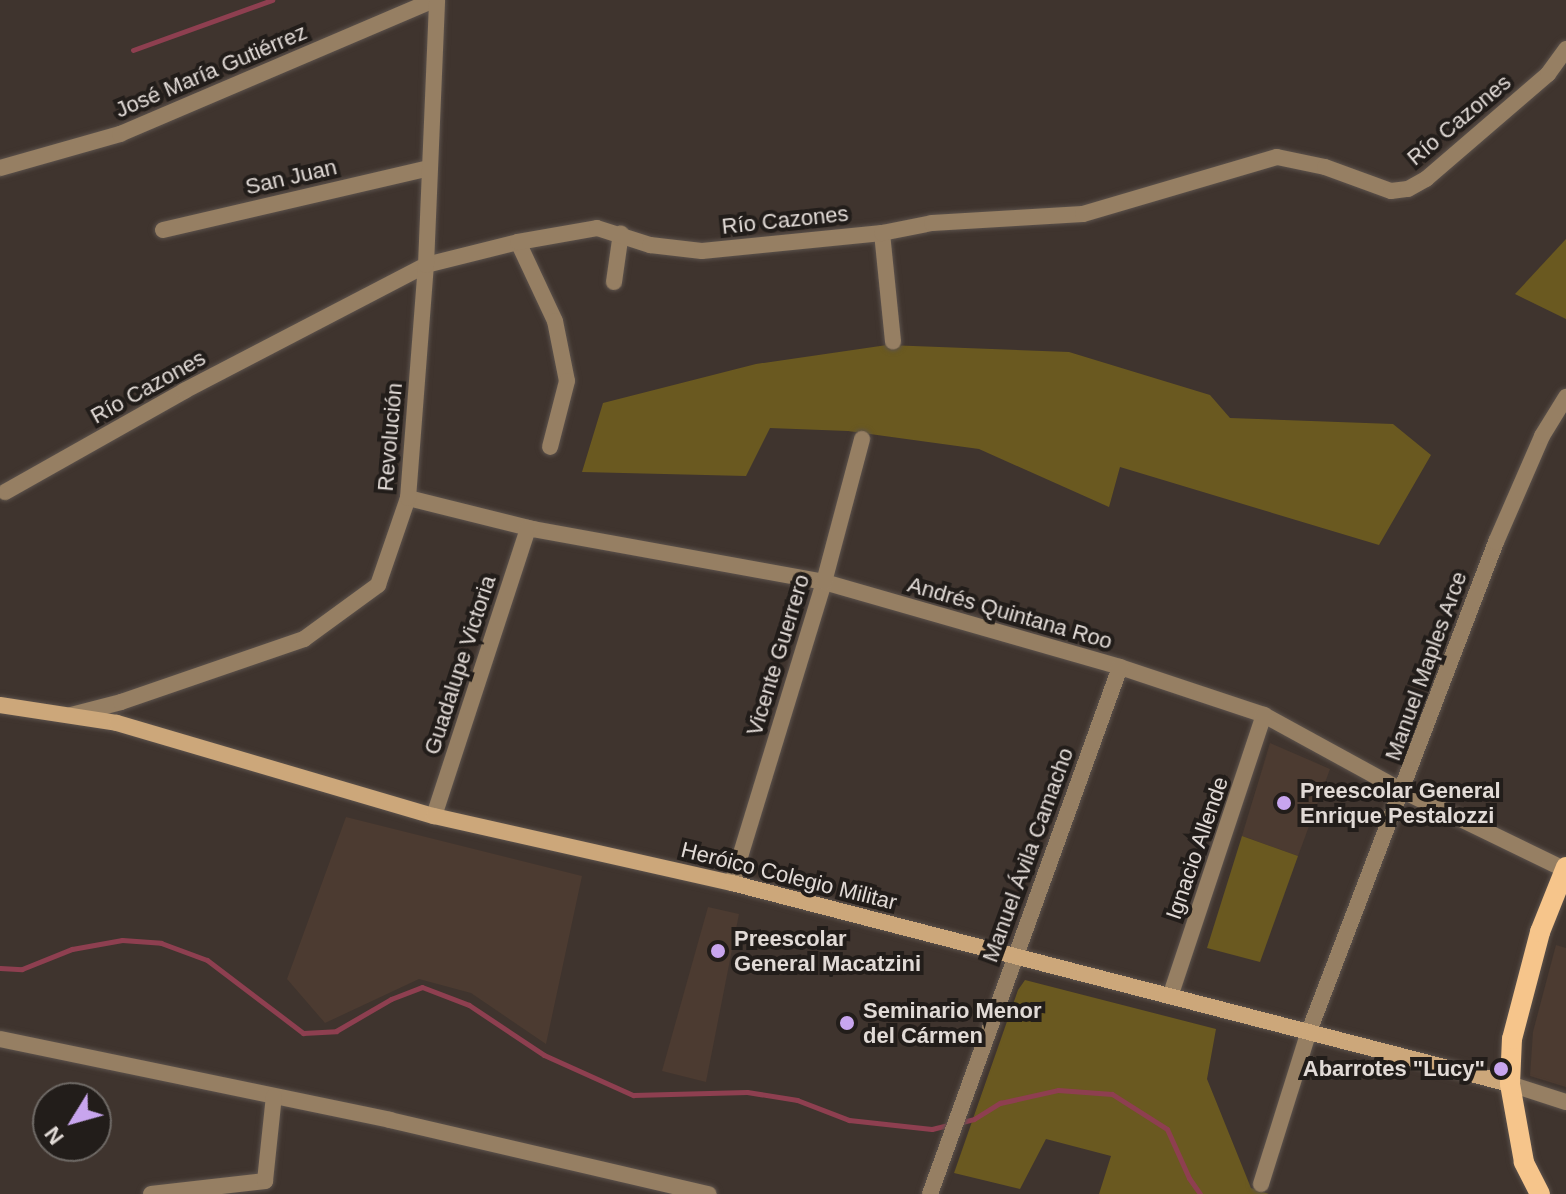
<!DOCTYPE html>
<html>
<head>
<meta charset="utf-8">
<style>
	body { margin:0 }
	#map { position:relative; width:1566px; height:1194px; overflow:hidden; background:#3f342e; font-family:Helvetica,sans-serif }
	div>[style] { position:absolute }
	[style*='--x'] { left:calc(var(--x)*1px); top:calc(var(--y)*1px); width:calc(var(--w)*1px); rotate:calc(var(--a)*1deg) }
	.built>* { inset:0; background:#4c3b31 }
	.green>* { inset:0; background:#6a5920 }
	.stream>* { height:5px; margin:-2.5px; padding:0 2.5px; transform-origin:2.5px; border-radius:2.5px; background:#8e3f50 }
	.roads { filter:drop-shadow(0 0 2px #5c524c) drop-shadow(0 0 2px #5c524c) }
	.street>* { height:16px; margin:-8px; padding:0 8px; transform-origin:8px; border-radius:8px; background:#967f63 }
	.secondary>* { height:16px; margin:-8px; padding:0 8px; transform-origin:8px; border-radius:8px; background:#cca77a }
	.primary>* { height:20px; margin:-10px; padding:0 10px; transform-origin:10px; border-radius:10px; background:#f6c58b }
	.dots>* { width:22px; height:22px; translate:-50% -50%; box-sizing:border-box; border:4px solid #221d1a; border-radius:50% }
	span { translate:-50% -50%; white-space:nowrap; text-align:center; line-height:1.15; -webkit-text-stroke:8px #221d1a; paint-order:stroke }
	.street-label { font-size:22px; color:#e1dad6 }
	.poi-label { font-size:22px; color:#e1dad6; font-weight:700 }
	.left { translate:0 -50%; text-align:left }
	.right { translate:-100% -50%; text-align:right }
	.north { position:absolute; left:32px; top:1082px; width:80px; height:80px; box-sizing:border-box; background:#221d1a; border:2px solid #6e6965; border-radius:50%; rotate:233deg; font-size:22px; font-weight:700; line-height:32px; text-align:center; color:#e1dad6 }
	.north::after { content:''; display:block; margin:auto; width:28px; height:36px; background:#c8a5ee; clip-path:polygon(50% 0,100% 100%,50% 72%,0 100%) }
</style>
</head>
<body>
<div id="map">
	<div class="built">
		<i style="clip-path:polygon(1270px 743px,1330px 769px,1298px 856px,1242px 836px)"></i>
		<i style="clip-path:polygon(346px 817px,582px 876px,546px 1044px,471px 993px,419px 979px,325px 1023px,287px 979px)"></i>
		<i style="clip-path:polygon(708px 907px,739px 914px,706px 1082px,662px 1071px)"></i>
		<i style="clip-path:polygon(1556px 945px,1566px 948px,1566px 1087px,1530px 1076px,1533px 1032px)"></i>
	</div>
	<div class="green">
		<i style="clip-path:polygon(1566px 239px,1566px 319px,1515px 294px)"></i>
		<i style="clip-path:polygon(887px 345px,1069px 352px,1210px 395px,1230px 418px,1393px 424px,1431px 455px,1379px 545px,1120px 467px,1109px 507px,979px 449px,848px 431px,770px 428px,746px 476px,582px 472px,603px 403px,756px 364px)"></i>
		<i style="clip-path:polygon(1242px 836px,1298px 856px,1260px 962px,1207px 948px)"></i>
		<i style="clip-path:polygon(1025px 980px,1216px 1029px,1207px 1079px,1251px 1188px,1269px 1194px,1099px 1194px,1111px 1156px,1046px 1139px,1020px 1189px,954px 1173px,1018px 990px)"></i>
	</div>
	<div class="stream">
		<i style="--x:133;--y:50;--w:148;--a:-19.8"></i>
		<i style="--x:0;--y:968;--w:22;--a:3"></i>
		<i style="--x:22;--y:969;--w:54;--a:-21.8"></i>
		<i style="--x:72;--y:949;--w:51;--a:-10.2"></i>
		<i style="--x:122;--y:940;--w:39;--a:4"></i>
		<i style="--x:161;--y:943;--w:49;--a:20.3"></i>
		<i style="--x:207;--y:960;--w:121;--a:37.2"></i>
		<i style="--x:303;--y:1033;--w:33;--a:-3"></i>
		<i style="--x:336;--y:1031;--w:64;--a:-30.2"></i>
		<i style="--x:391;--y:999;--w:33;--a:-21"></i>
		<i style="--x:422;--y:987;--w:50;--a:21"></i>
		<i style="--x:469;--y:1005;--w:90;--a:33.7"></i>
		<i style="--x:544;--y:1055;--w:98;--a:24.2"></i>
		<i style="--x:633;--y:1095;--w:114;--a:-1.5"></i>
		<i style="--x:747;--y:1092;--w:51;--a:9.1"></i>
		<i style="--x:797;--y:1100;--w:56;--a:21"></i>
		<i style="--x:849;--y:1120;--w:83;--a:6.2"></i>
		<i style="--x:932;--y:1129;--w:21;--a:-14"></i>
		<i style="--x:962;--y:1122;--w:12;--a:-14"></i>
		<i style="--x:974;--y:1119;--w:31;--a:-32"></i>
		<i style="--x:1000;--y:1103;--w:59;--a:-12.6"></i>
		<i style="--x:1058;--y:1090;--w:54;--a:4.2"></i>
		<i style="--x:1112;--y:1094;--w:65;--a:32.5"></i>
		<i style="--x:1167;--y:1129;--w:54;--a:65.8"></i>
		<i style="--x:1189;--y:1178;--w:19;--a:55"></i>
	</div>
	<div class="roads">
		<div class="street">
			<i style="--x:0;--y:168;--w:125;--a:-15.8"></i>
			<i style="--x:120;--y:134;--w:341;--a:-23.1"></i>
			<i style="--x:163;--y:230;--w:273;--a:-13.1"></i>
			<i style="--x:882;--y:233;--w:109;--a:84.2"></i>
			<i style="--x:518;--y:242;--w:87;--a:64.9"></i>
			<i style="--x:555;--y:321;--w:61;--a:78.7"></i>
			<i style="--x:567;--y:381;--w:68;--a:104.4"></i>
			<i style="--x:614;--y:282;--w:49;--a:-81.9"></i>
			<i style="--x:5;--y:492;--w:206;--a:-29.4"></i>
			<i style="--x:184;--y:391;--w:273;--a:-27.5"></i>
			<i style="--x:426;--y:265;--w:95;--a:-14"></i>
			<i style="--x:518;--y:242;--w:80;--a:-10"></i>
			<i style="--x:597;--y:228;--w:56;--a:17.8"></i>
			<i style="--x:650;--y:245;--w:52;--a:6.6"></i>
			<i style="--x:702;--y:251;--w:181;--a:-5.7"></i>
			<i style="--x:882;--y:233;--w:51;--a:-11.3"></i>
			<i style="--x:932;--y:223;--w:151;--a:-3.4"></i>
			<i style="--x:1083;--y:214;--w:202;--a:-16.4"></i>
			<i style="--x:1277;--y:157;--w:49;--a:11.8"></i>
			<i style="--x:1325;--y:167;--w:70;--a:20"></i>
			<i style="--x:1391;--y:191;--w:17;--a:-7"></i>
			<i style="--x:1408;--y:189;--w:21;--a:-29"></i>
			<i style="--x:1426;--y:179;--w:161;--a:-40.7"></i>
			<i style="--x:1548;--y:74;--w:31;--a:-54"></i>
			<i style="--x:408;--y:498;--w:129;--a:13.9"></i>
			<i style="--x:533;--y:529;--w:296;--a:10.3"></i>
			<i style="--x:824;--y:582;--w:308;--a:16"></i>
			<i style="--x:1120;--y:667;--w:152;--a:18.4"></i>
			<i style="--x:1264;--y:715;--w:158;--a:28.7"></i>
			<i style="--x:1403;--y:791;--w:181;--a:25.9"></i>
			<i style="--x:71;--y:715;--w:52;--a:-14.6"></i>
			<i style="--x:121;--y:702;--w:194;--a:-19"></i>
			<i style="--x:304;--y:639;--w:92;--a:-36.1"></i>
			<i style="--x:378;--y:585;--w:92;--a:-71"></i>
			<i style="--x:408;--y:498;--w:234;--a:-85.6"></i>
			<i style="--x:426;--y:265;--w:265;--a:-87.6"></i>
			<i style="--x:434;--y:816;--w:303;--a:-71.9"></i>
			<i style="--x:732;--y:883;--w:315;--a:-73"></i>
			<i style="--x:824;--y:582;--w:148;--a:-75.1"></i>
			<i style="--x:1171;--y:994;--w:294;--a:-71.6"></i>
			<i style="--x:0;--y:1039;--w:398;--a:11.7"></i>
			<i style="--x:390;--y:1120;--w:327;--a:13.1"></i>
			<i style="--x:1510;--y:1084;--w:59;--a:17.8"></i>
			<i style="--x:1261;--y:1184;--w:157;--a:-72.6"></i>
			<i style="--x:1308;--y:1034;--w:527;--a:-69.09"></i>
			<i style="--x:1496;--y:542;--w:116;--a:-66.5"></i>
			<i style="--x:1542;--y:436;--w:46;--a:-58.4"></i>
			<i style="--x:151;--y:1194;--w:115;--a:-6.5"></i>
			<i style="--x:265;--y:1181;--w:85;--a:-84"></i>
			<i style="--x:930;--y:1194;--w:560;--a:-70.17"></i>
		</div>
		<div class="secondary">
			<i style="--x:0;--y:705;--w:118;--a:8.7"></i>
			<i style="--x:117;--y:723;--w:330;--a:16.4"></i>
			<i style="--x:434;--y:816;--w:305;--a:12.7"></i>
			<i style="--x:732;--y:883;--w:804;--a:14.49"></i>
		</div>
		<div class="primary">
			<i style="--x:1540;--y:1194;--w:36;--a:-117"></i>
			<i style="--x:1524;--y:1162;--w:79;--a:-100.2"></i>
			<i style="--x:1510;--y:1084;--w:45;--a:-87.5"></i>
			<i style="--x:1512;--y:1039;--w:111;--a:-75.3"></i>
			<i style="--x:1540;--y:932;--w:70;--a:-68.2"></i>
		</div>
	</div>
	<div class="dots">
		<i style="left:1284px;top:803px;background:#c8a5ee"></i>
		<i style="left:718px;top:951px;background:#c8a5ee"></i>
		<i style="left:847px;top:1023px;background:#c8a5ee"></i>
		<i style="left:1501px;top:1069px;background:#c8a5ee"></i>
	</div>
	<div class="street-label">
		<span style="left:211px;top:71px;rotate:-23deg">José María Gutiérrez</span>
		<span style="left:1459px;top:120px;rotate:-40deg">Río Cazones</span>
		<span style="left:291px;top:177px;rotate:-13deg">San Juan</span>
		<span style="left:785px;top:220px;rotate:-6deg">Río Cazones</span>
		<span style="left:148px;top:387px;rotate:-29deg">Río Cazones</span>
		<span style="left:390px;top:437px;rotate:-85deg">Revolución</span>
		<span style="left:1010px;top:613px;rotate:16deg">Andrés Quintana Roo</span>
		<span style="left:778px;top:655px;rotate:-73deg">Vicente Guerrero</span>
		<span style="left:460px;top:665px;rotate:-72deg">Guadalupe Victoria</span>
		<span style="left:1426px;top:666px;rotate:-70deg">Manuel Maples Arce</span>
		<span style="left:1197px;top:848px;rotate:-71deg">Ignacio Allende</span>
		<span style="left:1028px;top:855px;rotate:-70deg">Manuel Ávila Camacho</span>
		<span style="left:789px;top:876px;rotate:14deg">Heróico Colegio Militar</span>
	</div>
	<div class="poi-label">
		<span class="left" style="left:1300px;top:803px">Preescolar General<br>Enrique Pestalozzi</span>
		<span class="left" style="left:734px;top:951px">Preescolar<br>General Macatzini</span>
		<span class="left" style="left:863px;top:1023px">Seminario Menor<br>del Cármen</span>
		<span class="right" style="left:1485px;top:1069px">Abarrotes "Lucy"</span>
	</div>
	<div class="north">N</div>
</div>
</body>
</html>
